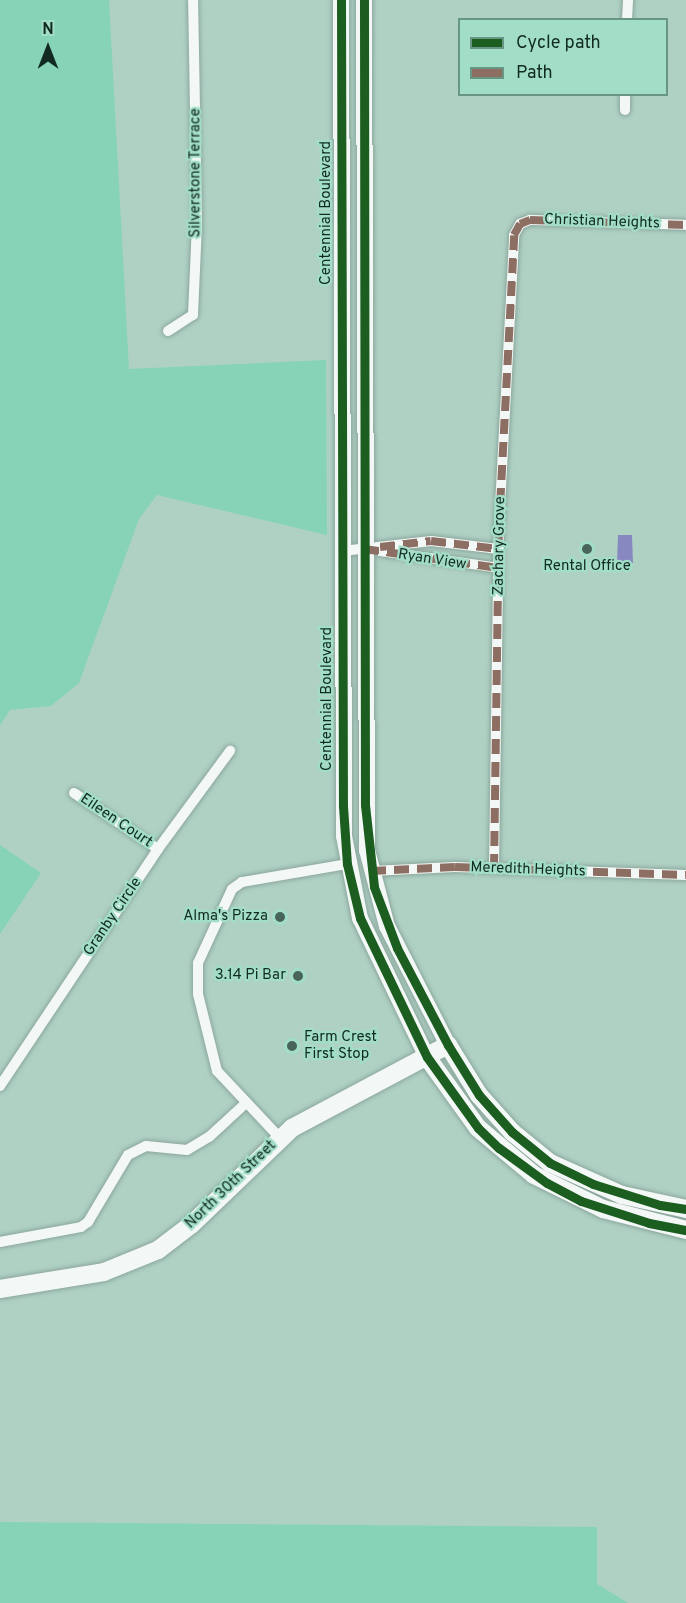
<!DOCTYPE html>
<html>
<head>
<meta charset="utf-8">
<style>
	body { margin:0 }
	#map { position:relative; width:686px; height:1603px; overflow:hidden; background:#afd1c4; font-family:Overpass,sans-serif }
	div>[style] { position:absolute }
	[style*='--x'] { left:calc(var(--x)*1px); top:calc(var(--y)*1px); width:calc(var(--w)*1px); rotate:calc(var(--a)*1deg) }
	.green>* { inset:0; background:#86d3b8 }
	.water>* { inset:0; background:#8888c1 }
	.roads { filter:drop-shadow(0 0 2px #8ca79d) drop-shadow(0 0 2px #8ca79d) }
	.minor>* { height:10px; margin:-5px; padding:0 5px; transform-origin:5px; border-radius:5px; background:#f3f8f6 }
	.secondary>* { height:16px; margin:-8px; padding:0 8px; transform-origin:8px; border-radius:8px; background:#f3f8f6 }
	.primary>* { height:18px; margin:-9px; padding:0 9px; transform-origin:9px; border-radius:9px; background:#f3f8f6 }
	.quiet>* { height:8px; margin-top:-4px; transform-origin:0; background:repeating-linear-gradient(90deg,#8d6e63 0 15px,transparent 0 23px) }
	.cycleway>* { height:9px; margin:-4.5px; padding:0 4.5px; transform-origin:4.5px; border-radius:4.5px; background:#1b5e20 }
	.dots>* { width:16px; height:16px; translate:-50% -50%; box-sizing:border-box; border:3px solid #a2dec7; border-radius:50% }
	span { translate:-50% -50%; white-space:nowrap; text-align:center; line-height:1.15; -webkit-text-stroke:4.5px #a2dec7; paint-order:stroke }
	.street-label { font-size:15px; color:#122b22 }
	.poi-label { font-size:15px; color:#122b22 }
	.right { translate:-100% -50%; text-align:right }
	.left { translate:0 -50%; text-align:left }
	.legend { position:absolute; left:458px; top:18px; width:210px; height:78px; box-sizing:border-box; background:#a2dec7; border:2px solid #689685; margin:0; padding:8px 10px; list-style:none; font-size:18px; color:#122b22 }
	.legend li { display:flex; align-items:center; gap:12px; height:30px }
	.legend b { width:30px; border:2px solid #689685 }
	.north { position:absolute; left:18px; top:18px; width:60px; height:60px; -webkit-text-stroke:4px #a2dec7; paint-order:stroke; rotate:0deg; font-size:16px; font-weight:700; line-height:24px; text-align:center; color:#122b22 }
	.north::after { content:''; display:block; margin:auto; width:21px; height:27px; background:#122b22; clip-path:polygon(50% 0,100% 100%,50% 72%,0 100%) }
</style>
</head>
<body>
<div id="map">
	<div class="green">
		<i style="clip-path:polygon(0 0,109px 0,129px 369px,326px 360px,327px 535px,157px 495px,139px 519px,79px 683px,51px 706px,10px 710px,0 725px)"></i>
		<i style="clip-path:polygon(0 845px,41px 873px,0 934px)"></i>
		<i style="clip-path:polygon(0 1522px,597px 1527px,597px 1584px,628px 1603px,0 1603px)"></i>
	</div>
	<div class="water">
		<i style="clip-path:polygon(618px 535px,632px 535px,633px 563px,617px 563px)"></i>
	</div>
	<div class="roads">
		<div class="minor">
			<i style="--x:627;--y:20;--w:20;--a:-87"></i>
			<i style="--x:625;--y:110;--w:16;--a:-90"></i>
			<i style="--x:168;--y:331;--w:30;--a:-33"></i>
			<i style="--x:193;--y:315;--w:91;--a:-87.5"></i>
			<i style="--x:197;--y:224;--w:224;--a:-91"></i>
			<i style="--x:342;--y:551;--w:90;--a:-6.4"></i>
			<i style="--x:431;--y:541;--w:68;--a:6.7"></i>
			<i style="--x:380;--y:551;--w:120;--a:8.1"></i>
			<i style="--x:74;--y:793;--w:101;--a:33.7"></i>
			<i style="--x:494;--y:869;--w:343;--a:-89.2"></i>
			<i style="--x:499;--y:526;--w:291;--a:-87"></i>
			<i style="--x:514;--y:235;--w:13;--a:-61"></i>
			<i style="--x:520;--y:224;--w:11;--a:-22"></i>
			<i style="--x:530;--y:220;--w:156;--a:1.8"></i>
			<i style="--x:371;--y:871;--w:84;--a:-2.7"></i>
			<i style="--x:455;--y:867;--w:231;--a:2"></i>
			<i style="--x:0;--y:1086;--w:285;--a:-56.3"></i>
			<i style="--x:158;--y:849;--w:122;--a:-53.7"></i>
			<i style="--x:280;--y:1138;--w:92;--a:-133.2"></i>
			<i style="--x:217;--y:1071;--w:79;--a:-103.9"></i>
			<i style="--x:198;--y:994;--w:31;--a:-90"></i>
			<i style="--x:198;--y:963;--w:81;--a:-65.3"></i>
			<i style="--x:232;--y:889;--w:12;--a:-35"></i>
			<i style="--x:242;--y:882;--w:107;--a:-9.7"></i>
			<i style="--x:0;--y:1242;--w:82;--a:-10.5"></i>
			<i style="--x:81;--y:1227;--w:9;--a:-36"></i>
			<i style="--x:88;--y:1222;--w:78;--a:-59.2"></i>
			<i style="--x:128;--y:1155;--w:20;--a:-27"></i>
			<i style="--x:146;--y:1146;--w:41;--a:5.6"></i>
			<i style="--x:187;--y:1150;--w:26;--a:-31"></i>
			<i style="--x:209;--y:1137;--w:50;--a:-42.6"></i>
		</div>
		<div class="secondary">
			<i style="--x:341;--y:0;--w:836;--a:89.79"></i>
			<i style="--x:344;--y:836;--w:84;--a:79"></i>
			<i style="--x:360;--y:918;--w:154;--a:64.3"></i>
			<i style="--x:364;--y:0;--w:850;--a:89.8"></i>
			<i style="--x:367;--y:850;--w:79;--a:75.3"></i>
			<i style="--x:387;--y:926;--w:134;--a:62.9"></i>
		</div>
		<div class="primary">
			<i style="--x:427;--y:1057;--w:87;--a:54.3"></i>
			<i style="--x:478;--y:1128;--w:73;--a:40"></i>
			<i style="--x:534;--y:1175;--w:77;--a:26.2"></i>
			<i style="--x:603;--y:1209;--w:86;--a:14.2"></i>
			<i style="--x:0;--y:1289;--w:105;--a:-9.3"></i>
			<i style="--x:104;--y:1272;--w:58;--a:-22.2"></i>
			<i style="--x:158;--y:1250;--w:43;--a:-37.4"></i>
			<i style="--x:192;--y:1224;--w:139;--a:-43.8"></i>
			<i style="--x:292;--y:1128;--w:177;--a:-28"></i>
			<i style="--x:448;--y:1045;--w:59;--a:58.2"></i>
			<i style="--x:479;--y:1095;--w:50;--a:48.3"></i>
			<i style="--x:512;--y:1132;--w:49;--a:39.2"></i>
			<i style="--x:550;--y:1163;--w:79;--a:24"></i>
			<i style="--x:622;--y:1195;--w:66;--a:12.3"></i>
		</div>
	</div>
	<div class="quiet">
		<i style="--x:380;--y:547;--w:51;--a:-6.7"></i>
		<i style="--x:431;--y:541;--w:68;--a:6.7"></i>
		<i style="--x:364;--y:549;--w:136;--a:8"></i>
		<i style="--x:494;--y:869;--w:343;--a:-89.2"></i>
		<i style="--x:499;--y:526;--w:291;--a:-87"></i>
		<i style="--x:514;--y:235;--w:13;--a:-61"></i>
		<i style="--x:520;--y:224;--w:11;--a:-22"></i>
		<i style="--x:530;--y:220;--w:156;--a:1.8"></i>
		<i style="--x:371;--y:871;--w:84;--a:-2.7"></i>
		<i style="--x:455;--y:867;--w:231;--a:2"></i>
	</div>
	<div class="cycleway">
		<i style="--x:341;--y:0;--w:806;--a:89.86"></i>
		<i style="--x:343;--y:806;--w:58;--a:86.1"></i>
		<i style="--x:347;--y:864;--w:56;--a:76.5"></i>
		<i style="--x:360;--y:918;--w:154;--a:64.3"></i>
		<i style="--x:427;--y:1057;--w:87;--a:54.3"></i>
		<i style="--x:478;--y:1128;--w:29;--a:44"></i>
		<i style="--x:499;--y:1148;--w:59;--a:36.1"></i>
		<i style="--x:547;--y:1183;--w:38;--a:28"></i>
		<i style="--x:581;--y:1201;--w:71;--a:17.9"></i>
		<i style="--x:649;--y:1223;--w:38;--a:11"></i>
		<i style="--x:364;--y:0;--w:805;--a:89.93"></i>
		<i style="--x:365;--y:805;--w:82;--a:83.7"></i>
		<i style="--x:374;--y:887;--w:65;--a:69.3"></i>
		<i style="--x:397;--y:948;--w:110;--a:62.3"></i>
		<i style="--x:448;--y:1045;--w:59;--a:58.2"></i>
		<i style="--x:479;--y:1095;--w:50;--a:48.3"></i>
		<i style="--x:512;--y:1132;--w:49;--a:39.2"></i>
		<i style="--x:550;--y:1163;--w:48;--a:26"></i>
		<i style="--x:593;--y:1184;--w:70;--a:17.4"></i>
		<i style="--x:660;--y:1205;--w:26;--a:9"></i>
	</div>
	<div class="dots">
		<i style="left:587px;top:549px;background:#49655b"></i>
		<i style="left:280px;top:917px;background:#49655b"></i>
		<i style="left:298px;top:976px;background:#49655b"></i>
		<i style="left:292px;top:1046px;background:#49655b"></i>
	</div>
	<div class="street-label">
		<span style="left:196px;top:173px;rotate:-90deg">Silverstone Terrace</span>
		<span style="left:327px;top:213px;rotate:-90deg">Centennial Boulevard</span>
		<span style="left:602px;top:222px;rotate:2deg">Christian Heights</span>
		<span style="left:500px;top:546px;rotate:-89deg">Zachary Grove</span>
		<span style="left:432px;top:560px;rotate:9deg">Ryan View</span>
		<span style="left:328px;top:699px;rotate:-90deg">Centennial Boulevard</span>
		<span style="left:116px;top:821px;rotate:34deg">Eileen Court</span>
		<span style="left:528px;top:870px;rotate:2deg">Meredith Heights</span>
		<span style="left:113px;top:917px;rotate:-56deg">Granby Circle</span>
		<span style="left:231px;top:1185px;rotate:-44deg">North 30th Street</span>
	</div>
	<div class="poi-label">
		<span style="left:587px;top:567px">Rental Office</span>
		<span class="right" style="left:268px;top:917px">Alma's Pizza</span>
		<span class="right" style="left:286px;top:976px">3.14 Pi Bar</span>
		<span class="left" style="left:304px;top:1046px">Farm Crest<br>First Stop</span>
	</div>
	<ul class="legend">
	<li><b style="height:8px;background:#1b5e20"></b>Cycle path</li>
	<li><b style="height:8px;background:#8d6e63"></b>Path</li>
	</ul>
	<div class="north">N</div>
</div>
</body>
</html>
